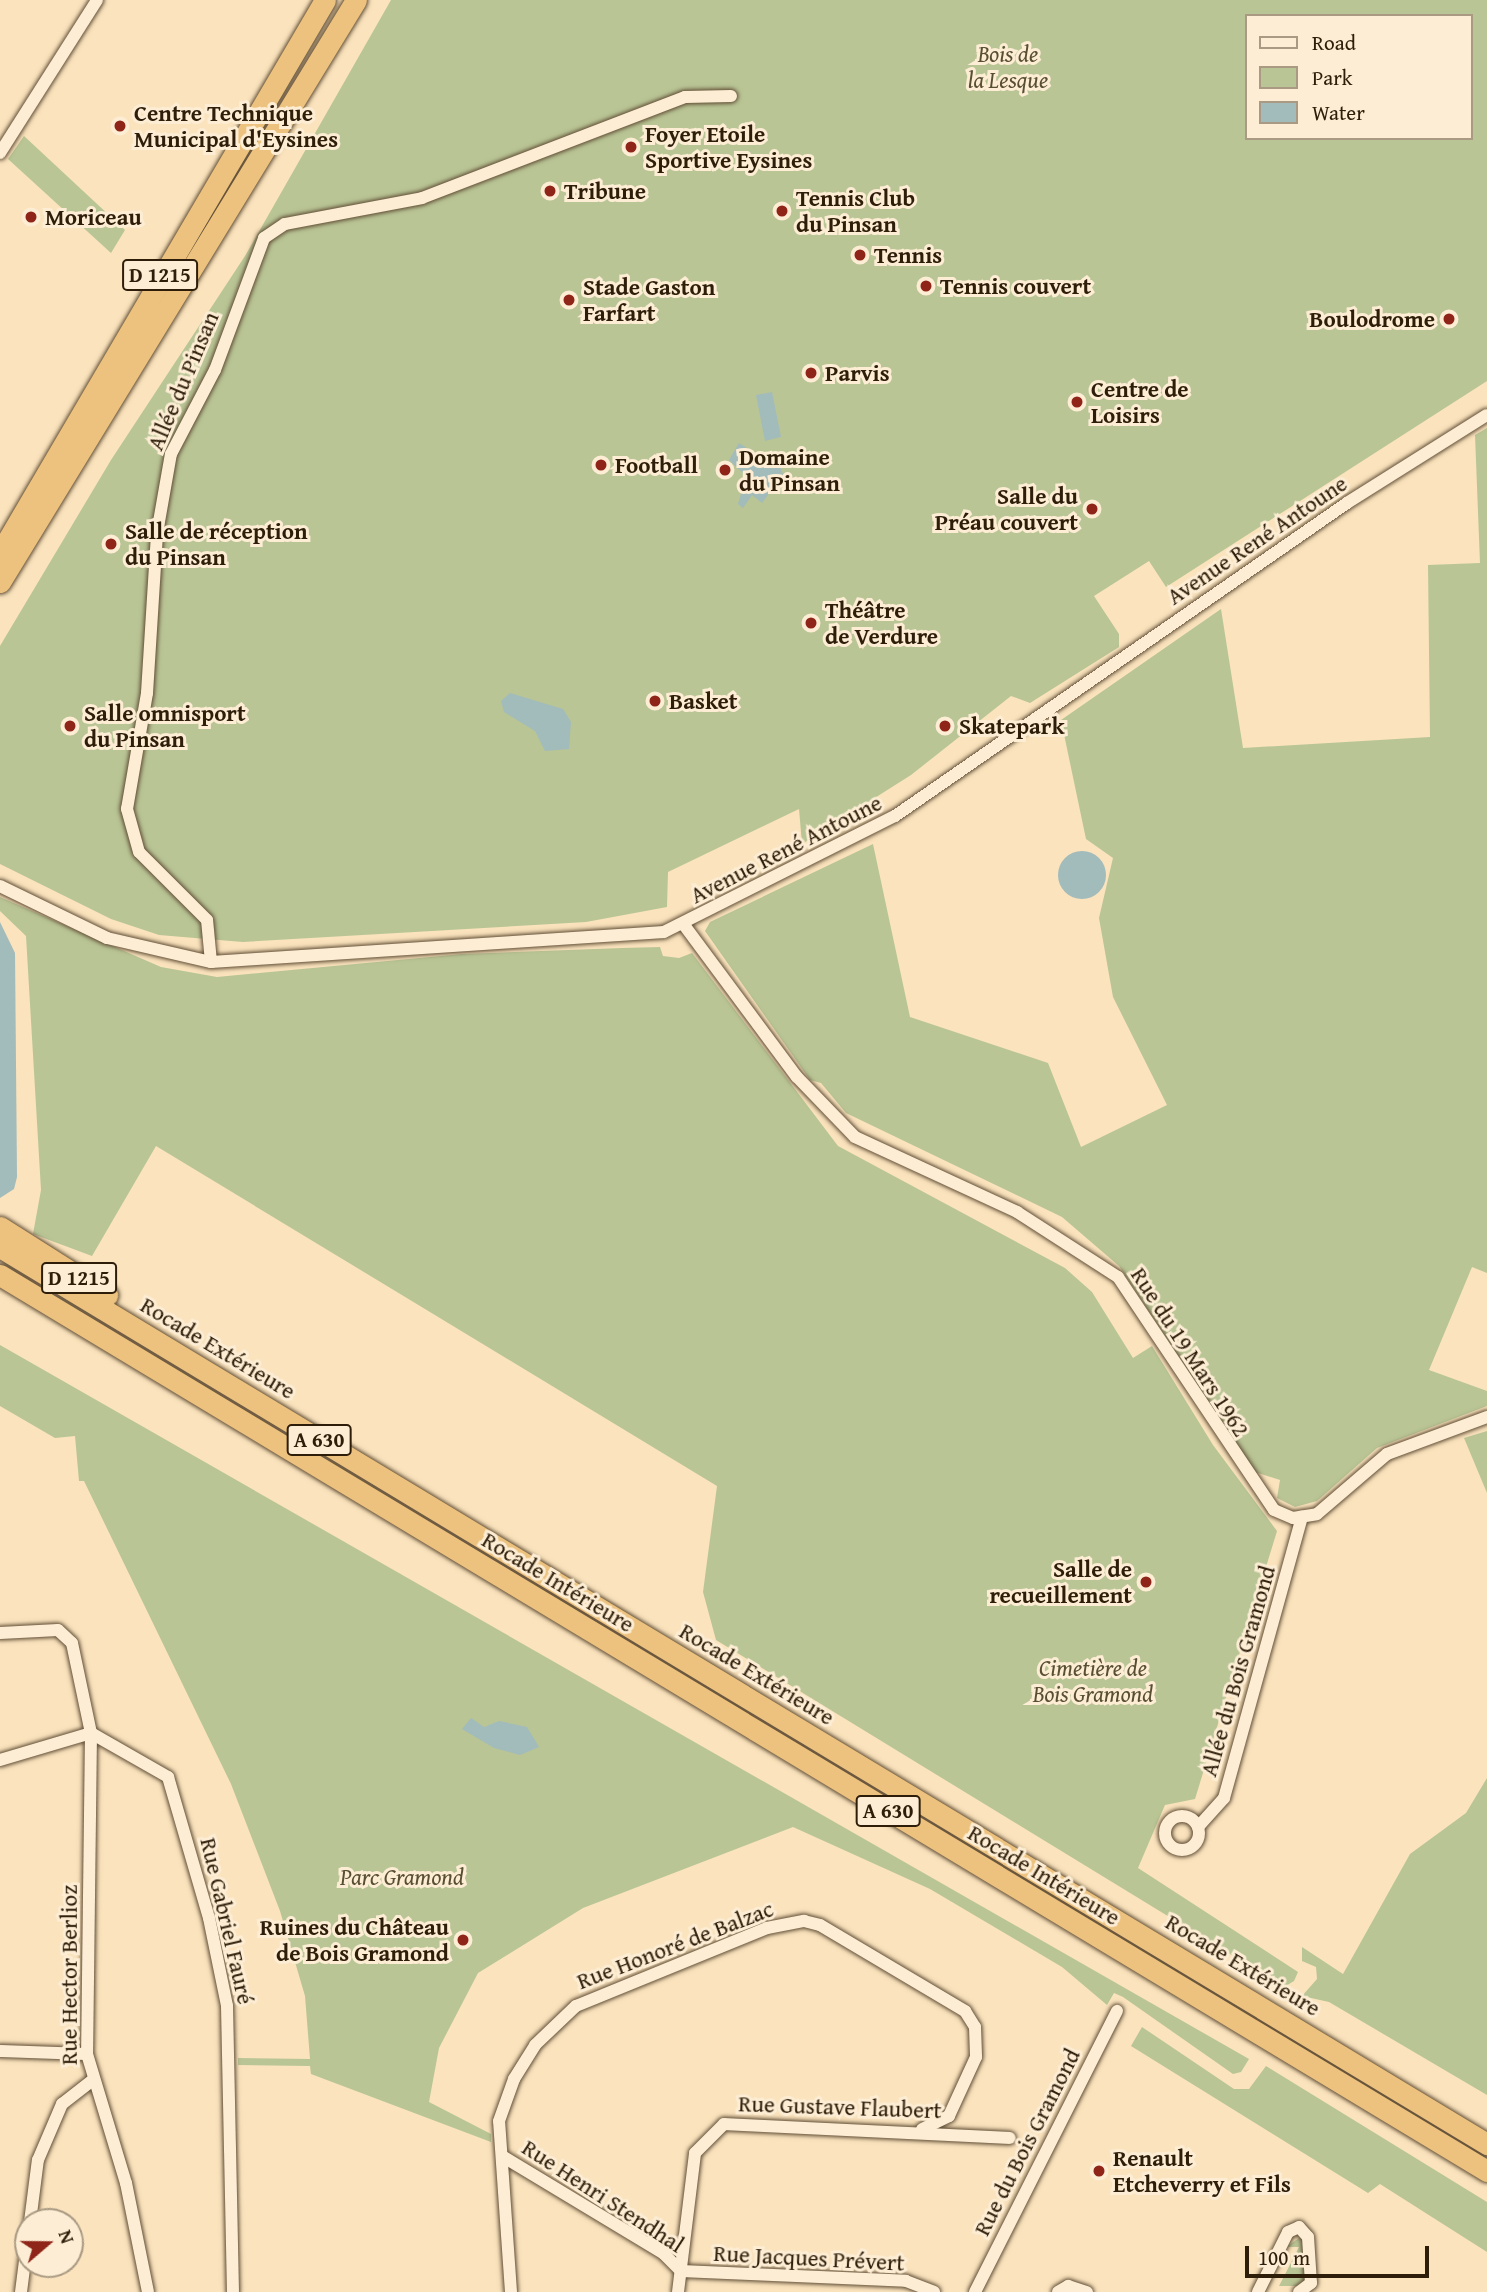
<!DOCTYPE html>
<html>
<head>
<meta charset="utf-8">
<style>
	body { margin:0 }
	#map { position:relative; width:1487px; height:2292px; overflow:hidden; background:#fae3bd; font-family:"Gentium Book Plus",serif }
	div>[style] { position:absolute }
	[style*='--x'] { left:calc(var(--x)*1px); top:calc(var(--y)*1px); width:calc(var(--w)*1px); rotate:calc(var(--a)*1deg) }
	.green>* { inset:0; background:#b9c595 }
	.water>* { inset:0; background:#a2bbbb }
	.round { border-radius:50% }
	.roads { filter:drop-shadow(0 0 2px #614e36) drop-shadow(0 0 2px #614e36) }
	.minor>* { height:12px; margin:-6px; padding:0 6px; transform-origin:6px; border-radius:6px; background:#fcedd4 }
	.minor>.ring { margin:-6px; padding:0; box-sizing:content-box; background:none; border:12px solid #fcedd4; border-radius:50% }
	.motorway>* { height:21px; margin:-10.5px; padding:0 10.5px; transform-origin:10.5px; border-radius:10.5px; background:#edc27e }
	.dots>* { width:19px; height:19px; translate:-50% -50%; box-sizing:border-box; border:4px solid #fcedd4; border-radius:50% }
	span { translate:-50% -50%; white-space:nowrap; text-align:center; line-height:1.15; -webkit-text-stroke:6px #fcedd4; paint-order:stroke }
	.shield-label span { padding:2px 5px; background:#fcedd4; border:2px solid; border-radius:5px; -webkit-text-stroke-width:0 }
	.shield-label { font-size:21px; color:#2e1d09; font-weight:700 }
	.park-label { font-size:23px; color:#584f33; font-style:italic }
	.poi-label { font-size:23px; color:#2e1d09; font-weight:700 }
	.left { translate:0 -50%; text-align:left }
	.right { translate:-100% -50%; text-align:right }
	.street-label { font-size:23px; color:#2e1d09 }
	.legend { position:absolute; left:1245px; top:14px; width:228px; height:126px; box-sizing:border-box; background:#fcedd4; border:2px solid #aa9a83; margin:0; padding:9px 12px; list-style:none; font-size:21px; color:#2e1d09 }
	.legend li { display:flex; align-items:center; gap:14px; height:35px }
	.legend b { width:35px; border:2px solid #aa9a83 }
	.north { position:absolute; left:14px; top:2208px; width:70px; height:70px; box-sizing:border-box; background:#fcedd4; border:2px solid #aa9a83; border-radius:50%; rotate:70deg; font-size:19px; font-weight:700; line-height:28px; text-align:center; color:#2e1d09 }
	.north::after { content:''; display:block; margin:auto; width:24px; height:32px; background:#8f2418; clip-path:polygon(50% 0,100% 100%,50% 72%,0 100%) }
	.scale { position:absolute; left:1245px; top:2246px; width:184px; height:32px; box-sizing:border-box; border:4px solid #2e1d09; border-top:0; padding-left:9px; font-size:21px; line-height:24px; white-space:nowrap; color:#2e1d09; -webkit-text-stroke:5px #fcedd4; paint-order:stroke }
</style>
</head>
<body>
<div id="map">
	<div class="green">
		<i style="clip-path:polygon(evenodd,391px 0,1487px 0,1487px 381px,1166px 587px,1149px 561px,1094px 596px,1119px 634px,1119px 647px,1030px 703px,1011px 696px,911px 775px,802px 844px,799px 809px,668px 872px,667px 907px,586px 922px,243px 942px,159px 935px,111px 919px,0 864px,0 646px,111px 460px,245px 256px,391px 0,1247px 16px,1471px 16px,1471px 138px,1247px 138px,1247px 16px)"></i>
		<i style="clip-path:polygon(24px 136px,125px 230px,111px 253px,8px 159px)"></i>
		<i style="clip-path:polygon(1487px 428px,1487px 1273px,1472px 1267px,1429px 1370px,1487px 1391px,1487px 1406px,1377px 1448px,1317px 1501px,1295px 1507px,1277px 1498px,1280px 1480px,1255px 1472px,1119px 1266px,1062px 1217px,846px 1113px,821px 1083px,810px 1080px,705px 931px,710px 922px,873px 844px,910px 1017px,1048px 1063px,1081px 1147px,1167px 1105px,1113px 997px,1099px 918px,1113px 858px,1086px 839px,1061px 720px,1221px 609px,1243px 748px,1430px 737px,1428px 565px,1480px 563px,1475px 435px)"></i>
		<i style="clip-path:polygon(0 897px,161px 967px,217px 977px,462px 954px,622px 948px,660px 947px,663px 956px,679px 958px,692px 953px,838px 1146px,1065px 1268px,1092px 1292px,1133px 1358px,1152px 1346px,1213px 1445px,1277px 1531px,1195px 1799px,1165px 1805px,1138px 1868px,1298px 1972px,1294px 1981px,1284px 1987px,716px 1640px,703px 1592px,717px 1486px,156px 1146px,92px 1256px,33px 1234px,41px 1190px,26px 936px,0 911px)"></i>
		<i style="clip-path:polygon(0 1345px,1249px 2059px,1241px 2072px,1233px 2074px,1123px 1997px,1114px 1993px,1107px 2005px,1062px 1967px,930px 1889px,793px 1827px,583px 1908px,478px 1973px,439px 2048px,429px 2102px,491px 2134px,491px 2142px,311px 2074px,310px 2066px,238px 2065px,238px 2058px,310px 2059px,305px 1996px,280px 1911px,231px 1784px,84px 1481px,79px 1481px,75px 1436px,55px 1438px,0 1406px)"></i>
		<i style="clip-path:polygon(1487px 1431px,1487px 1493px,1464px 1438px)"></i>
		<i style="clip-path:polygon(1487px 1778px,1487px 2095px,1329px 2002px,1302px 1996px,1317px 1979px,1316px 1967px,1302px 1961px,1302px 1947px,1343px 1974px,1410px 1854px,1466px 1813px)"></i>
		<i style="clip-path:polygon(1142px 2027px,1234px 2089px,1249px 2089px,1266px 2066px,1487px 2202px,1487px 2252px,1380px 2184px,1368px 2193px,1131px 2046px)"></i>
		<i style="clip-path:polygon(1302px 2236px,1308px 2278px,1302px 2286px,1279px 2286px,1299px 2247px,1286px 2247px)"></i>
	</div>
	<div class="water">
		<i style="clip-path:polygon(772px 392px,781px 437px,765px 441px,756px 395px)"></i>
		<i style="clip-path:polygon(739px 443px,759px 456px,775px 451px,783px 475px,762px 503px,752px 495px,743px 508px,738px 504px,746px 476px,729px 460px)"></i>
		<i style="clip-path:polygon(510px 693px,563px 709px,571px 722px,569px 749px,545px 751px,535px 731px,504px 712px,501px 701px)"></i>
		<i class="round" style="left:1058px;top:851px;width:48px;height:48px"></i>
		<i style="clip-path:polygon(0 922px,15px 953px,17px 1177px,14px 1189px,0 1198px)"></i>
		<i style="clip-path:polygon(471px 1718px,484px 1727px,499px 1721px,527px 1727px,539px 1747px,520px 1755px,494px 1748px,462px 1729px)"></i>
	</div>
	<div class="roads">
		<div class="minor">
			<i style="--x:0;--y:153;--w:181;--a:-57.6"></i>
			<i style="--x:0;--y:886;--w:119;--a:25.9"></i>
			<i style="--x:107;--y:938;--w:107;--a:13"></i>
			<i style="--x:211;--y:962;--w:454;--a:-3.8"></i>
			<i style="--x:664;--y:932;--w:258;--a:-26.7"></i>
			<i style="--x:895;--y:816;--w:550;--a:-34.7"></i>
			<i style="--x:1347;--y:503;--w:165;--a:-32.2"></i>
			<i style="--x:684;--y:925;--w:189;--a:53.4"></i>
			<i style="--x:797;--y:1077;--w:83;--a:46"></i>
			<i style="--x:855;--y:1137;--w:179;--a:24.8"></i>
			<i style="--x:1017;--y:1212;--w:120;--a:32.8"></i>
			<i style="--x:1118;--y:1277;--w:280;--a:56.2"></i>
			<i style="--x:1274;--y:1510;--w:21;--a:23"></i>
			<i style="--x:1293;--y:1518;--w:24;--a:-9"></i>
			<i style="--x:1317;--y:1514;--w:92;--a:-40.6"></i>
			<i style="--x:1387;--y:1454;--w:107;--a:-20.3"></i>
			<i style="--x:211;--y:962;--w:42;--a:-95.4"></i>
			<i style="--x:207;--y:920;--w:96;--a:-135"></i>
			<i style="--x:139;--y:852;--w:45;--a:-105.6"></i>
			<i style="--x:127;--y:809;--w:118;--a:-80.2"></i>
			<i style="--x:147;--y:693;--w:160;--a:-86.4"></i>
			<i style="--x:157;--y:533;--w:80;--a:-80"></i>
			<i style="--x:171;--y:454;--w:95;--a:-62.4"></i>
			<i style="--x:215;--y:370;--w:141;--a:-69.6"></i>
			<i style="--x:264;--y:238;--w:25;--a:-34"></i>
			<i style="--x:285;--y:224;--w:139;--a:-10.7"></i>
			<i style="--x:422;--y:198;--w:282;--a:-21"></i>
			<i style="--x:685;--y:97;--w:46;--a:-1.2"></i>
			<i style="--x:0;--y:1633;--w:58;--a:-3"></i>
			<i style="--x:58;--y:1630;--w:19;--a:43"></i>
			<i style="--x:72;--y:1643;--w:92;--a:78.1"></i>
			<i style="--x:91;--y:1733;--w:321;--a:90.7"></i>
			<i style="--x:87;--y:2054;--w:135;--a:73.2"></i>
			<i style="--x:126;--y:2183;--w:111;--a:78.6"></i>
			<i style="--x:91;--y:1733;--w:89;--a:29.7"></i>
			<i style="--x:168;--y:1777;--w:147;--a:73.8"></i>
			<i style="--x:209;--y:1918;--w:90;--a:78.4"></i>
			<i style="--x:227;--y:2006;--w:286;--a:88.8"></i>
			<i style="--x:0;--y:1760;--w:95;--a:-16.5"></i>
			<i class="ring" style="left:1165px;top:1816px;width:22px;height:22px"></i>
			<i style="--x:1198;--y:1827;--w:39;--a:-48"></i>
			<i style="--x:1224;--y:1798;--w:292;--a:-74.5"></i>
			<i style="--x:0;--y:2051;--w:87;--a:2"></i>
			<i style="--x:502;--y:2156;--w:188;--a:31.1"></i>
			<i style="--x:663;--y:2253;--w:25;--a:45"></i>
			<i style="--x:681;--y:2271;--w:225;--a:2.5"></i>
			<i style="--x:906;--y:2281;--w:30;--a:21"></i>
			<i style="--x:21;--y:2292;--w:133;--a:-82.7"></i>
			<i style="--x:38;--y:2160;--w:61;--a:-66.8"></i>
			<i style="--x:62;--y:2104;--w:37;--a:-38"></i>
			<i style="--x:511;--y:2292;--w:171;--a:-94"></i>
			<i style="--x:499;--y:2121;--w:45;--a:-70.3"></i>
			<i style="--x:514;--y:2079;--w:40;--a:-58"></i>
			<i style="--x:535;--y:2045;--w:57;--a:-43.6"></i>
			<i style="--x:576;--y:2006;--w:206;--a:-22.2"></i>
			<i style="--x:767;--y:1928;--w:38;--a:-11"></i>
			<i style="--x:804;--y:1921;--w:16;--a:14"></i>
			<i style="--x:820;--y:1925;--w:169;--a:30.7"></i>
			<i style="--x:965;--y:2011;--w:19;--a:58"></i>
			<i style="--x:975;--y:2027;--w:30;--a:88"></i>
			<i style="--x:976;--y:2057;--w:65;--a:114.6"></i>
			<i style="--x:949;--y:2116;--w:30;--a:154"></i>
			<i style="--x:678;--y:2292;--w:140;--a:-83"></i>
			<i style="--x:695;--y:2153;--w:41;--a:-45"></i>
			<i style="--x:724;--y:2124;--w:286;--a:2.8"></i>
			<i style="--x:975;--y:2292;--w:315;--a:-63.2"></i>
			<i style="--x:1058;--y:2292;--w:12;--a:-31"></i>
			<i style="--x:1068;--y:2286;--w:20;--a:18"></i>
			<i style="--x:1258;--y:2292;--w:67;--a:-63.4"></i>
			<i style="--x:1288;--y:2232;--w:12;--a:-24"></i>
			<i style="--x:1299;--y:2227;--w:13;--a:48"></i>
			<i style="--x:1308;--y:2237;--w:46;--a:86.3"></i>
			<i style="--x:1311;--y:2283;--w:15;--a:143"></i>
		</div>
		<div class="motorway">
			<i style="--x:0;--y:553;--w:641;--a:-59.56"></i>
			<i style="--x:0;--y:582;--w:682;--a:-58.55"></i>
			<i style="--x:0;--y:1227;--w:127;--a:32.4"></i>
			<i style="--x:0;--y:1247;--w:1737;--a:31.1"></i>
			<i style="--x:0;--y:1275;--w:1736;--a:31.07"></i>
		</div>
	</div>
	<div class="dots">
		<i style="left:120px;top:126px;background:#8f2418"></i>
		<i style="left:631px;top:147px;background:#8f2418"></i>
		<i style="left:550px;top:191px;background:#8f2418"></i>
		<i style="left:782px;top:211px;background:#8f2418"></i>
		<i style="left:31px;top:217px;background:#8f2418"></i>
		<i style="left:860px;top:255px;background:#8f2418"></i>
		<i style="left:926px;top:286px;background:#8f2418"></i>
		<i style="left:569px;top:300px;background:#8f2418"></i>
		<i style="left:1449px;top:319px;background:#8f2418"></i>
		<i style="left:811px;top:373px;background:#8f2418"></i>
		<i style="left:1077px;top:402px;background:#8f2418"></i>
		<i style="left:601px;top:465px;background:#8f2418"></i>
		<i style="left:725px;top:470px;background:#8f2418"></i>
		<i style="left:1092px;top:509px;background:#8f2418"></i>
		<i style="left:111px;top:544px;background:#8f2418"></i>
		<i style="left:811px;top:623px;background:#8f2418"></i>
		<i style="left:655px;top:701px;background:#8f2418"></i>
		<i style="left:70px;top:726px;background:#8f2418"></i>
		<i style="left:945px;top:726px;background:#8f2418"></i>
		<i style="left:1146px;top:1582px;background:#8f2418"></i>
		<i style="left:463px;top:1940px;background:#8f2418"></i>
		<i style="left:1099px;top:2171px;background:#8f2418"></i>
	</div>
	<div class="shield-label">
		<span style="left:160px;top:275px">D 1215</span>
		<span style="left:79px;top:1278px">D 1215</span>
		<span style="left:319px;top:1440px">A 630</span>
		<span style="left:888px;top:1811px">A 630</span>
	</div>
	<div class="park-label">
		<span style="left:1008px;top:67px">Bois de<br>la Lesque</span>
		<span style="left:1093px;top:1681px">Cimetière de<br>Bois Gramond</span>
		<span style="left:402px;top:1877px">Parc Gramond</span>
	</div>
	<div class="poi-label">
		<span class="left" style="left:134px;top:126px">Centre Technique<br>Municipal d'Eysines</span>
		<span class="left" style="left:645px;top:147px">Foyer Etoile<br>Sportive Eysines</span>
		<span class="left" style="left:564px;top:191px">Tribune</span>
		<span class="left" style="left:796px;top:211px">Tennis Club<br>du Pinsan</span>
		<span class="left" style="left:45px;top:217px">Moriceau</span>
		<span class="left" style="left:874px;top:255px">Tennis</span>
		<span class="left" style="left:940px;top:286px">Tennis couvert</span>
		<span class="left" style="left:583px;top:300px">Stade Gaston<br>Farfart</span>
		<span class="right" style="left:1435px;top:319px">Boulodrome</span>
		<span class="left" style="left:825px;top:373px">Parvis</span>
		<span class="left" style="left:1091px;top:402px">Centre de<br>Loisirs</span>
		<span class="left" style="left:739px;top:470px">Domaine<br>du Pinsan</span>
		<span class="left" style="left:615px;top:465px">Football</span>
		<span class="right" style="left:1078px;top:509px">Salle du<br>Préau couvert</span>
		<span class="left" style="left:125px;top:544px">Salle de réception<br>du Pinsan</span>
		<span class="left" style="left:825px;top:623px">Théâtre<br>de Verdure</span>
		<span class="left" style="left:669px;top:701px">Basket</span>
		<span class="left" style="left:84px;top:726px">Salle omnisport<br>du Pinsan</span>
		<span class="left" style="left:959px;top:726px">Skatepark</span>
		<span class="right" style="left:1132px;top:1582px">Salle de<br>recueillement</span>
		<span class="right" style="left:449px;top:1940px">Ruines du Château<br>de Bois Gramond</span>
		<span class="left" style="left:1113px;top:2171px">Renault<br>Etcheverry et Fils</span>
	</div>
	<div class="street-label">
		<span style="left:183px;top:381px;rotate:-67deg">Allée du Pinsan</span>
		<span style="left:1257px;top:540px;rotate:-34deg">Avenue René Antoune</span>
		<span style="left:786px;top:849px;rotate:-27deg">Avenue René Antoune</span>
		<span style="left:218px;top:1348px;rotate:31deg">Rocade Extérieure</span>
		<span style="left:1190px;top:1352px;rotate:57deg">Rue du 19 Mars 1962</span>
		<span style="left:558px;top:1582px;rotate:31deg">Rocade Intérieure</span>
		<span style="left:1238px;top:1671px;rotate:-74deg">Allée du Bois Gramond</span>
		<span style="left:757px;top:1674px;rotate:31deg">Rocade Extérieure</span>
		<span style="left:1044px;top:1875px;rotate:31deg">Rocade Intérieure</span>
		<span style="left:227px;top:1921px;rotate:77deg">Rue Gabriel Fauré</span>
		<span style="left:675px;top:1945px;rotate:-21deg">Rue Honoré de Balzac</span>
		<span style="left:1243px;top:1965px;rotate:31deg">Rocade Extérieure</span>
		<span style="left:69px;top:1975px;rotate:-90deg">Rue Hector Berlioz</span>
		<span style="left:840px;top:2107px;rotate:2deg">Rue Gustave Flaubert</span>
		<span style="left:1027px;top:2142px;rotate:-63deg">Rue du Bois Gramond</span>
		<span style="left:603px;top:2196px;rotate:33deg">Rue Henri Stendhal</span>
		<span style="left:809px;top:2258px;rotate:3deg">Rue Jacques Prévert</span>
	</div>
	<ul class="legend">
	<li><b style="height:9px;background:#fcedd4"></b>Road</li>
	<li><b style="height:19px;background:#b9c595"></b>Park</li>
	<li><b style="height:19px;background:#a2bbbb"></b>Water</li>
	</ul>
	<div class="north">N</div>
	<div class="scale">100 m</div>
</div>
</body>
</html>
